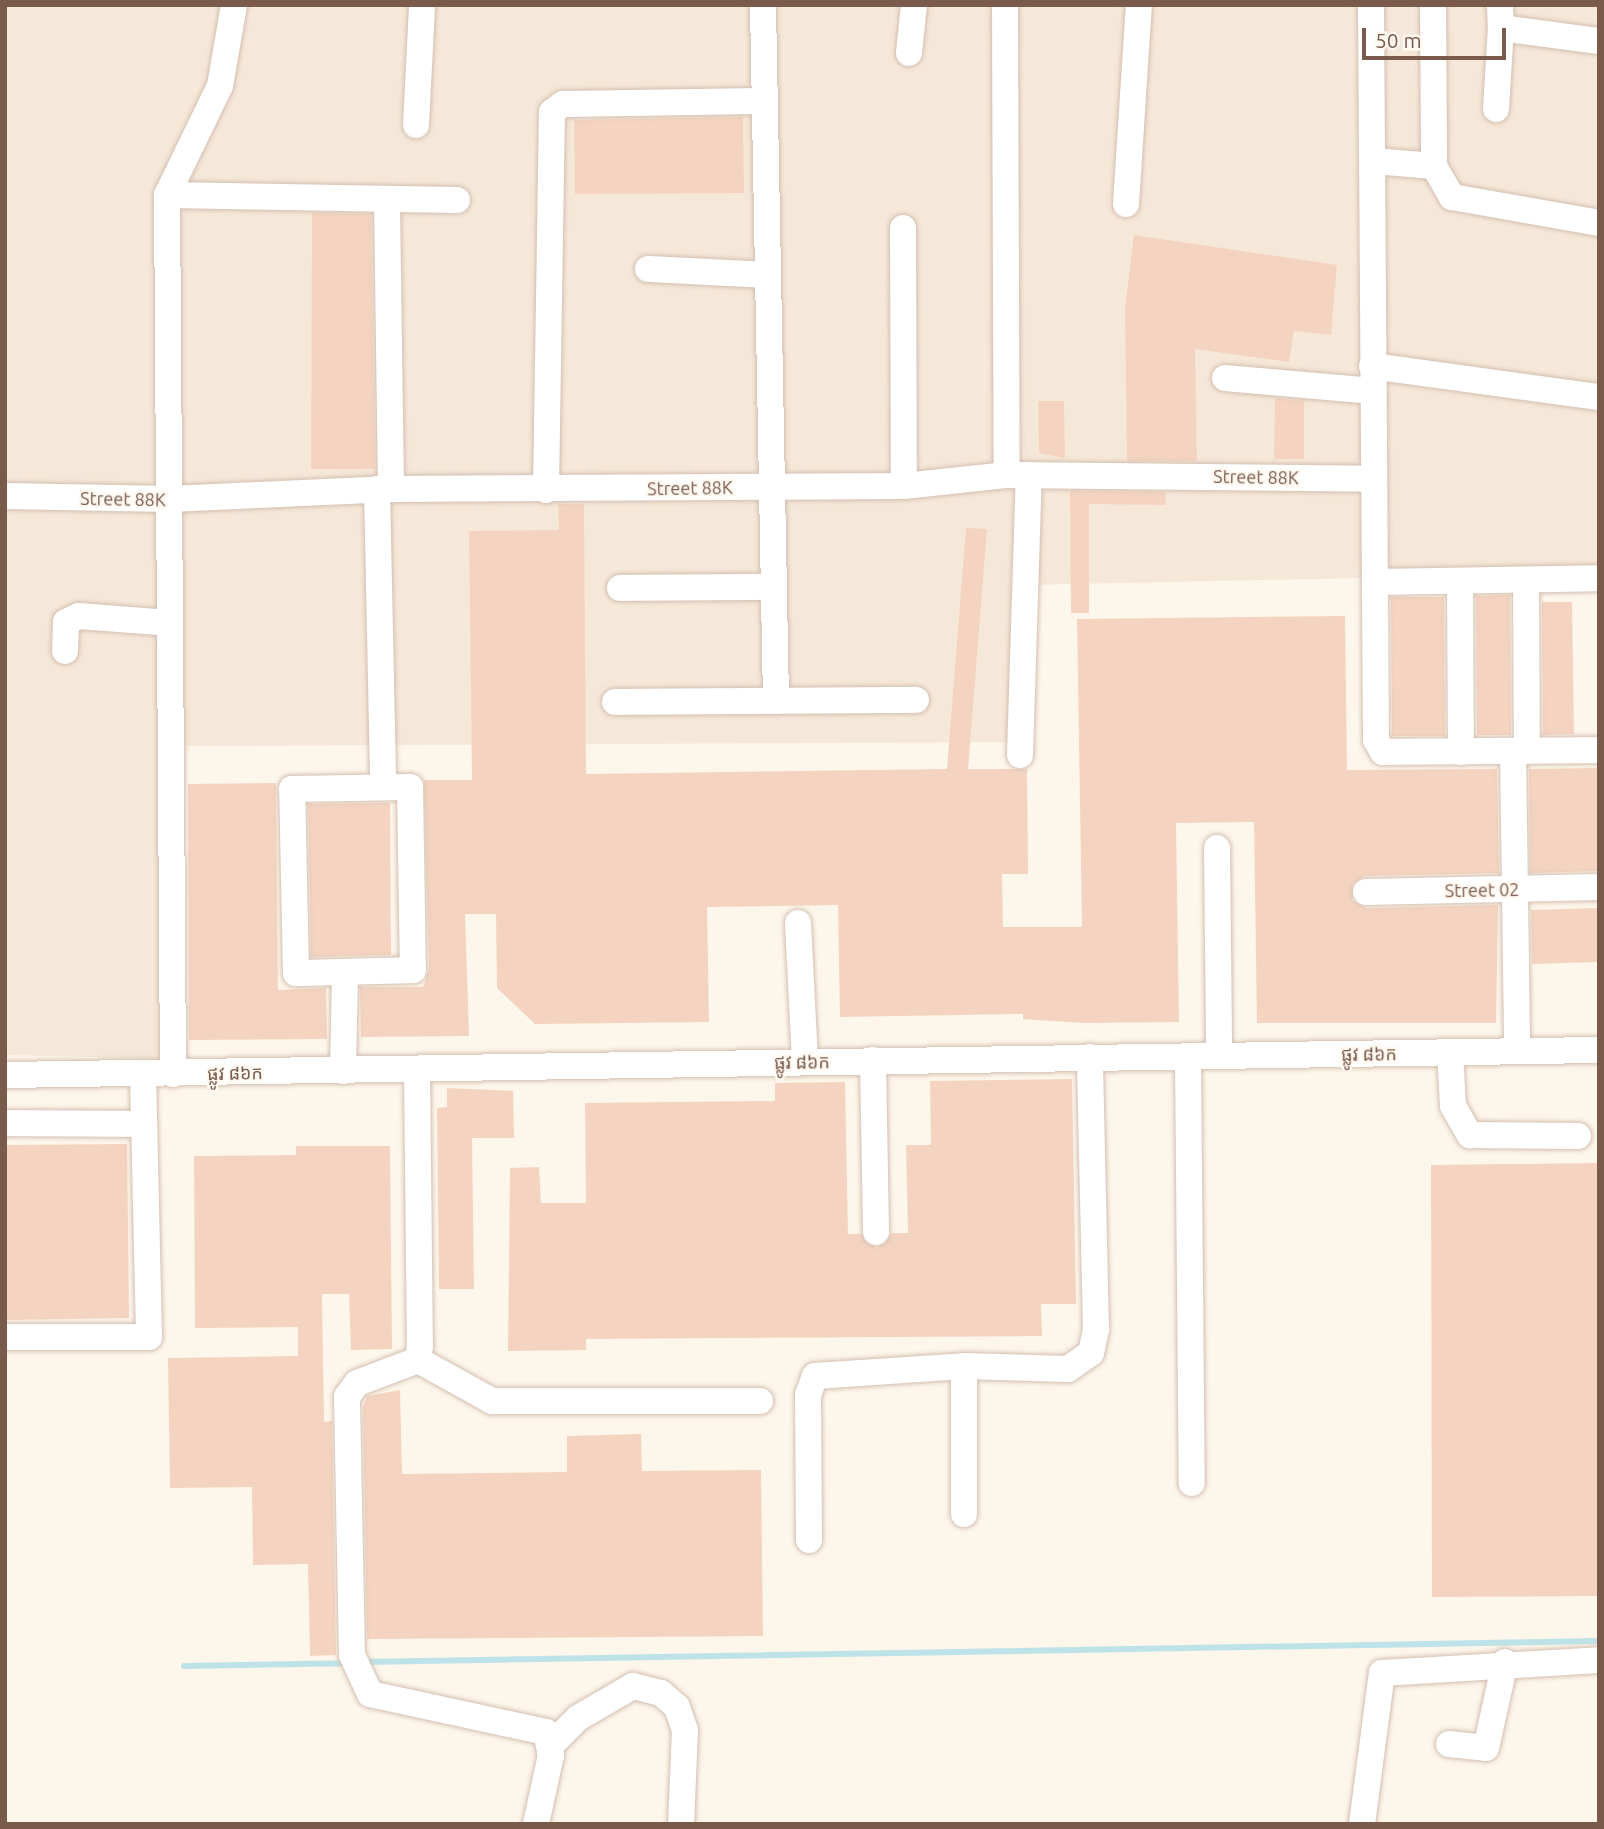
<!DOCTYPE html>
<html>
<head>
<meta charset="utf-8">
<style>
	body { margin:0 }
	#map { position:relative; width:1604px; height:1829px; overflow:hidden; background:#fdf6ea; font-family:Ubuntu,"Noto Sans Khmer",sans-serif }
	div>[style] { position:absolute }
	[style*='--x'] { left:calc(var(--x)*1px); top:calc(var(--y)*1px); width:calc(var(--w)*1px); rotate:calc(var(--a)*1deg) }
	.residential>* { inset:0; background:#f6e8d8 }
	.stream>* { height:6px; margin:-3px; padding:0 3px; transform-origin:3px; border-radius:3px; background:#bde3e9 }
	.building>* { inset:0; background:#f4d4c0 }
	.roads { filter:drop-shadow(0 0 2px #d3bfb1) drop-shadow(0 0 2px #d3bfb1) }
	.minor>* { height:26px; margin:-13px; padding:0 13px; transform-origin:13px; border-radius:13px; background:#fff }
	span { translate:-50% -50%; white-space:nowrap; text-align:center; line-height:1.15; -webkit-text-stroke:5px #fff9f2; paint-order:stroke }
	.street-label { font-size:18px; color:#7a5b4b }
	.frame { position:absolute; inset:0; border:7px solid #7a5b4b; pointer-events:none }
	.scale { position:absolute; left:1362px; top:28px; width:144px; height:32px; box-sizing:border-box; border:4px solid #7a5b4b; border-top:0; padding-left:9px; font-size:21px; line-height:24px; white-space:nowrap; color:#7a5b4b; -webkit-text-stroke:5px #fff9f2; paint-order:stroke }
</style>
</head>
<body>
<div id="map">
	<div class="residential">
		<i style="clip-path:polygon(5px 5px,1599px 5px,1599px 573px,1025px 585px,1020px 742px,178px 746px,186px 1059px,5px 1055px)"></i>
	</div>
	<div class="stream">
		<i style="--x:362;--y:1662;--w:1237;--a:-0.97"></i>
		<i style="--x:184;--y:1666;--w:164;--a:-1"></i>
	</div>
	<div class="building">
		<i style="clip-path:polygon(743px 117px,744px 193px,575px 194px,574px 120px)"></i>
		<i style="clip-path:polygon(312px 213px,371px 214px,375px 469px,311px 469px)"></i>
		<i style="clip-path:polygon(1134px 235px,1337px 265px,1331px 335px,1294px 331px,1289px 362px,1195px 349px,1197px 461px,1127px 461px,1125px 308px)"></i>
		<i style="clip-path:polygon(1275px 398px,1304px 401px,1304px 459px,1274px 459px)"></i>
		<i style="clip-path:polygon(1038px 401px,1064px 401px,1065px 458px,1039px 453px)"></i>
		<i style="clip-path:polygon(1070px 491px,1165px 492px,1166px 505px,1089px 504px,1089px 613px,1071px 613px)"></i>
		<i style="clip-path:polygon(558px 504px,584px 504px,586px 774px,947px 769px,966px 528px,987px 529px,968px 769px,1027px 769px,1028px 874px,1002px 874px,1003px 927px,1082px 927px,1077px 619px,1345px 616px,1347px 770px,1497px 769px,1499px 873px,1365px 876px,1353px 884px,1352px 900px,1366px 908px,1498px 905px,1496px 1023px,1257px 1023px,1254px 822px,1176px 823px,1179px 1022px,1083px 1023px,1023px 1019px,1023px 1014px,840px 1017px,838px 905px,707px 907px,709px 1022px,535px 1024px,497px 988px,496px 914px,465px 914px,469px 1036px,361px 1037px,360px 987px,423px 987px,429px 970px,424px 780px,472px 780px,469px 531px,559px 530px)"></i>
		<i style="clip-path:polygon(1510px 595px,1511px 735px,1477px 735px,1476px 596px)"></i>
		<i style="clip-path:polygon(1391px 597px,1444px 597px,1445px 736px,1392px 736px)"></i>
		<i style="clip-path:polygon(1542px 602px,1572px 602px,1574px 734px,1543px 735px)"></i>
		<i style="clip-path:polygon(1599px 768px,1599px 871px,1530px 873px,1529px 769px)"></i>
		<i style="clip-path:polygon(276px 783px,278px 990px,326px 988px,327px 1039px,189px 1040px,188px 784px)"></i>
		<i style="clip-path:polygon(390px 803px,391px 955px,311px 957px,308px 804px)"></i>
		<i style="clip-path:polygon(1599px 908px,1599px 962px,1532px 964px,1531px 910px)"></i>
		<i style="clip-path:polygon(1072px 1079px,1076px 1304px,1041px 1304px,1042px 1336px,586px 1339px,586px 1350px,508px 1351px,510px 1168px,539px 1167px,541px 1203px,586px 1203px,585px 1103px,775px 1101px,775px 1083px,845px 1082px,848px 1234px,861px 1234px,877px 1248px,892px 1233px,908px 1233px,906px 1145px,931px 1145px,930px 1081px)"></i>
		<i style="clip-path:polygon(447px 1088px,513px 1091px,514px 1138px,472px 1138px,474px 1289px,439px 1289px,437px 1108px,447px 1107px)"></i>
		<i style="clip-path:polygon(127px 1144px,129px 1318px,5px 1320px,5px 1145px)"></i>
		<i style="clip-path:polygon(296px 1146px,390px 1146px,392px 1349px,351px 1350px,349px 1294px,322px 1294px,324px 1422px,332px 1421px,336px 1655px,310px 1656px,308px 1564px,253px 1565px,252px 1487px,170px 1488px,168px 1358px,298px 1356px,298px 1327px,195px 1328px,194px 1156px,296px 1155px)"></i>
		<i style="clip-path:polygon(1599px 1163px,1599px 1596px,1432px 1597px,1431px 1165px)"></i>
		<i style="clip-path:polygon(400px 1390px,402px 1474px,567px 1472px,567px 1436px,641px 1434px,642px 1471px,761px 1470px,763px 1636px,367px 1639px,363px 1407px,367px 1396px)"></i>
	</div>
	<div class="roads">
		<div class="minor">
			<i style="--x:763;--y:5;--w:696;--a:88.93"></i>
			<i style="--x:1005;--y:5;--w:470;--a:89.8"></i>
			<i style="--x:1371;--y:5;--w:735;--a:89.61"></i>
			<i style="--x:1376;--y:740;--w:14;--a:60"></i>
			<i style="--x:1383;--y:752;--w:216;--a:-0.5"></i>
			<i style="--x:1433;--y:5;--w:161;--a:89.6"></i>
			<i style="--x:1500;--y:5;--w:23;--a:88"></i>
			<i style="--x:1501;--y:28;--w:99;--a:7.6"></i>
			<i style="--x:909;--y:53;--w:48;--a:-84.1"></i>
			<i style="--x:1496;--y:109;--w:81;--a:-86.5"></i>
			<i style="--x:416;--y:125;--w:120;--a:-87.1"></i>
			<i style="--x:1374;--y:161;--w:60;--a:4.8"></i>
			<i style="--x:1434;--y:166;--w:36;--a:60"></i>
			<i style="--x:1452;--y:197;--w:149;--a:10"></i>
			<i style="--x:167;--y:195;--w:290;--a:1"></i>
			<i style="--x:387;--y:202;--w:287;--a:89.2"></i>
			<i style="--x:1126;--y:204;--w:199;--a:-86.3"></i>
			<i style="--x:903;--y:228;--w:258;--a:89.8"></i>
			<i style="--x:648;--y:269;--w:117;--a:2.9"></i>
			<i style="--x:1372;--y:366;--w:229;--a:7.8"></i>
			<i style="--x:1225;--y:378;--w:149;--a:5"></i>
			<i style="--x:377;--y:489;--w:296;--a:88.8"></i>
			<i style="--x:546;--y:490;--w:378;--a:-89.1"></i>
			<i style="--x:552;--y:112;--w:14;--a:-36"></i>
			<i style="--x:563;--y:104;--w:199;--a:-0.9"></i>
			<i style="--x:5;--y:496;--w:165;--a:1"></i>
			<i style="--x:170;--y:499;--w:221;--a:-2.6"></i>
			<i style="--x:391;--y:489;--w:513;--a:-0.34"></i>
			<i style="--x:904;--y:486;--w:104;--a:-6.1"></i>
			<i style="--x:1007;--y:475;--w:367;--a:0.6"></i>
			<i style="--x:1526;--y:580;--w:171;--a:89.7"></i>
			<i style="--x:1460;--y:581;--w:171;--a:89.7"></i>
			<i style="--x:1376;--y:582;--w:223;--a:-1"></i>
			<i style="--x:620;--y:588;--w:151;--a:-0.4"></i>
			<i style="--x:65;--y:651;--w:29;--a:-88"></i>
			<i style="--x:66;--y:622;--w:14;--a:-25"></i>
			<i style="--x:79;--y:616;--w:90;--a:4.4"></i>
			<i style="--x:615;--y:702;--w:301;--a:-0.4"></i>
			<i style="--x:1513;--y:751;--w:300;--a:89.2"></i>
			<i style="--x:1020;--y:755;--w:280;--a:-88.2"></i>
			<i style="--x:410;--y:787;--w:183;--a:89.1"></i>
			<i style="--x:413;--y:970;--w:117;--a:178.5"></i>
			<i style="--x:296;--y:973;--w:184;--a:-91.2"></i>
			<i style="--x:292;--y:789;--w:118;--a:-1"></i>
			<i style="--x:1217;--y:848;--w:208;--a:89.4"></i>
			<i style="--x:1366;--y:892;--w:233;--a:-1.2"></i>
			<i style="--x:798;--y:923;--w:139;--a:87.1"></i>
			<i style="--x:1450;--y:1052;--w:54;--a:86.8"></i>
			<i style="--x:1453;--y:1106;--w:34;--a:60"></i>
			<i style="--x:1470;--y:1135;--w:108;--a:0.5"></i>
			<i style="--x:1188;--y:1056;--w:427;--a:89.5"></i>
			<i style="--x:873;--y:1060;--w:172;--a:89"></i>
			<i style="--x:417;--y:1069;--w:277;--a:89.4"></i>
			<i style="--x:420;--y:1346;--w:14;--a:98"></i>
			<i style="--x:418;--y:1360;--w:65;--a:159.3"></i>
			<i style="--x:357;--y:1383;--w:17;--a:126"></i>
			<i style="--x:347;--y:1397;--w:258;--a:88.9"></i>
			<i style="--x:352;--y:1655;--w:43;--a:65.2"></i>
			<i style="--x:370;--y:1694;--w:180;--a:12.2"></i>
			<i style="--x:546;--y:1732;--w:24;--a:78"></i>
			<i style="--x:551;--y:1755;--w:71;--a:102.3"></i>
			<i style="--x:343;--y:1071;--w:99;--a:-88.8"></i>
			<i style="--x:173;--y:1074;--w:879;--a:-90.39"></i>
			<i style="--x:167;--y:195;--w:121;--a:-64.1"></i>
			<i style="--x:220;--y:86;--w:82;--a:-80.2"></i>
			<i style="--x:5;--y:1075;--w:1594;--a:-0.9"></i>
			<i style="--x:5;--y:1123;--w:138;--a:0.4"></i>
			<i style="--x:5;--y:1337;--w:144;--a:0"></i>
			<i style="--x:149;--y:1337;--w:262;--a:-91.3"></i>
			<i style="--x:418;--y:1360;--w:85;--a:29"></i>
			<i style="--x:492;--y:1401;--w:268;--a:0"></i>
			<i style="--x:964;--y:1514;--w:148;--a:-90"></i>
			<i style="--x:809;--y:1540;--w:145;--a:-90.4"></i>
			<i style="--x:808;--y:1395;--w:20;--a:-70"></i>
			<i style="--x:815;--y:1376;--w:149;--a:-3.8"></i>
			<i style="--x:964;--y:1366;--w:104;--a:1.7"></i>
			<i style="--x:1068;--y:1369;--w:28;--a:-35"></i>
			<i style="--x:1091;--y:1353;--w:25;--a:-78"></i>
			<i style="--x:1096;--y:1329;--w:272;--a:-91.3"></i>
			<i style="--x:552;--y:1744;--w:37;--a:-45"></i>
			<i style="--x:578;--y:1718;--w:64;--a:-30.2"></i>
			<i style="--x:633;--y:1686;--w:29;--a:14"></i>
			<i style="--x:661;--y:1693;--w:21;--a:41"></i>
			<i style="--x:677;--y:1707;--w:24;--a:71"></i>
			<i style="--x:685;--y:1730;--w:94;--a:92.4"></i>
			<i style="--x:1449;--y:1744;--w:37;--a:6"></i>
			<i style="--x:1486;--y:1748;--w:88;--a:-77.5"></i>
			<i style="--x:1362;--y:1824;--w:152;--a:-82.5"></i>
			<i style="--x:1382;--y:1673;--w:217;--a:-3.4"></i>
		</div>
	</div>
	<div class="street-label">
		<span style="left:1256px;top:477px;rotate:1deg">Street 88K</span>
		<span style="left:690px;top:488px;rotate:-1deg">Street 88K</span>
		<span style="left:123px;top:499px;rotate:1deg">Street 88K</span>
		<span style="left:1482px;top:890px;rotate:-1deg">Street 02</span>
		<span style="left:1369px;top:1054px;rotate:-1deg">ផ្លូវ ៨៦ក</span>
		<span style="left:802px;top:1062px;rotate:-1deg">ផ្លូវ ៨៦ក</span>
		<span style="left:235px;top:1073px;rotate:-1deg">ផ្លូវ ៨៦ក</span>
	</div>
	<div class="frame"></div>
	<div class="scale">50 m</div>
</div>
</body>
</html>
